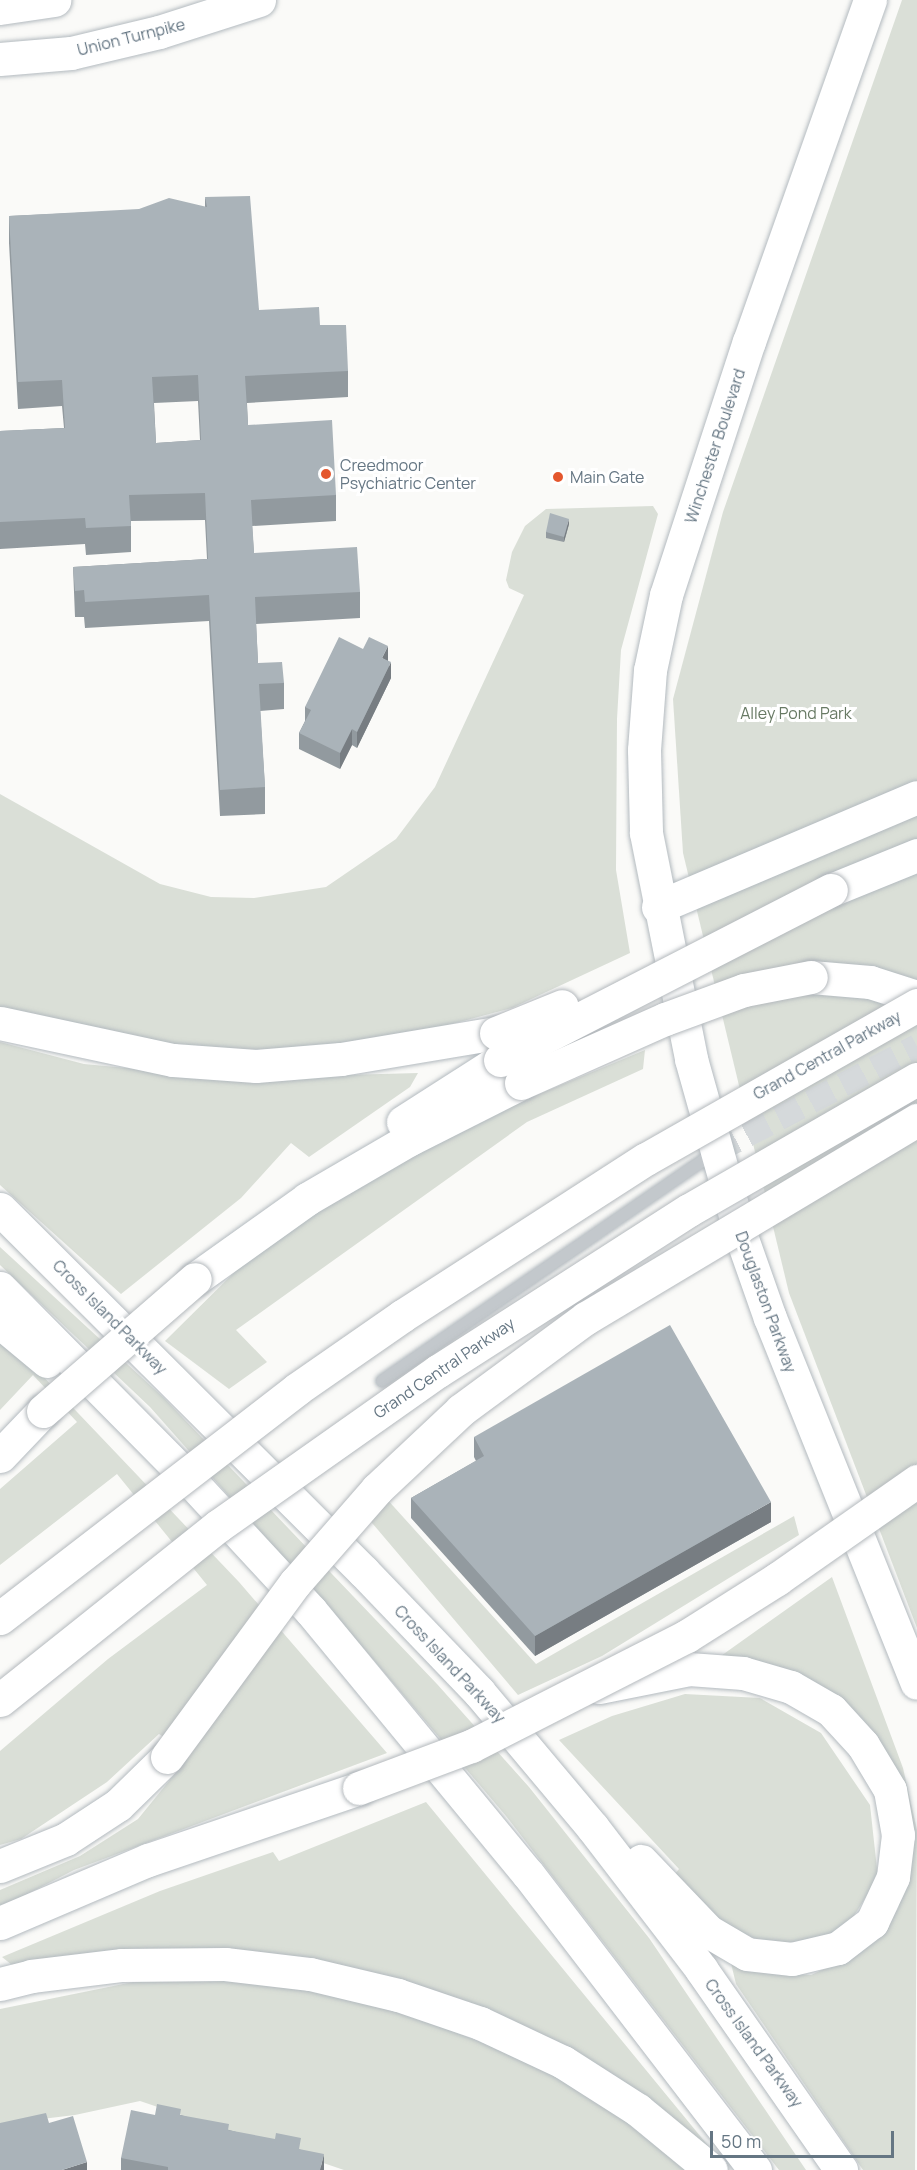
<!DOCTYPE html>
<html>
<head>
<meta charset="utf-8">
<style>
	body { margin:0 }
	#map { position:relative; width:917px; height:2170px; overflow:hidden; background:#fafaf8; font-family:Manrope,sans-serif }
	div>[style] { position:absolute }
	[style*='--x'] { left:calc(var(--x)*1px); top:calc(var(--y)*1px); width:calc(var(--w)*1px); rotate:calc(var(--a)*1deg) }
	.green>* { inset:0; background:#dadfd7 }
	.minor-tunnel>* { height:24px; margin-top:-12px; transform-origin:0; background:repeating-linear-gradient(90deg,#d5d9db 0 24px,transparent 0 36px) }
	.roads { filter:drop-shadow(0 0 2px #b3babf) drop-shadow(0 0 2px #b3babf) }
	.service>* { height:12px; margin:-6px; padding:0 6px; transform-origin:6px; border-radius:6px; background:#c3c8cc }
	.secondary>* { height:33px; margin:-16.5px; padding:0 16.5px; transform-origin:16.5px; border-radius:16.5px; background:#fff }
	.primary>* { height:33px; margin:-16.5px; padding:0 16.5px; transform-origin:16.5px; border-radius:16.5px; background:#fff }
	.motorway>* { height:33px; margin:-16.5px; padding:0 16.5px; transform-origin:16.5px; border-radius:16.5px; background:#fff }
	.bridges { filter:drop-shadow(0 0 2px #b4b9bd) drop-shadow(0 0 2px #b4b9bd) }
	.motorway-bridge>* { height:33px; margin:-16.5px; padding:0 16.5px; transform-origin:16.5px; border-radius:16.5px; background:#fff }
	.wall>* { inset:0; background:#929a9f }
	.shaded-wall>* { inset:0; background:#777d82 }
	.building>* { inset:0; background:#aab3b9 }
	.dots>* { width:16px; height:16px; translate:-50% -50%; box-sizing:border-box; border:3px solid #fff; border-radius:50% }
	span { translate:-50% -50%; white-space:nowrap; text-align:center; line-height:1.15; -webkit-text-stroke:6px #fff; paint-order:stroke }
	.street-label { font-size:16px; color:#657683 }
	.poi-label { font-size:16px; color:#657683 }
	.left { translate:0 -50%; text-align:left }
	.park-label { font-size:16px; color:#687a64 }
	.scale { position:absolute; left:710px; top:2131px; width:184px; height:27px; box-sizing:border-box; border:3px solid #657683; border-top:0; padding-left:8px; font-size:18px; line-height:21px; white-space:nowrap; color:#657683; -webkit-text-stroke:4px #fff; paint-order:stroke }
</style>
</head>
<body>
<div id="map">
	<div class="green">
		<i style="clip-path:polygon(902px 0,917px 0,917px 1628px,789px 1293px,683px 853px,673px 699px,723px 512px)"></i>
		<i style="clip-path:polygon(653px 506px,658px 514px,621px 650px,617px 719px,616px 870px,630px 953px,512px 1008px,399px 1038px,225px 1053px,61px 1029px,0 1009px,0 794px,160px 884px,211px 897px,254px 898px,326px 887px,396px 839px,435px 787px,524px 595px,509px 588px,506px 580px,512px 552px,525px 526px,546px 509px)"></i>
		<i style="clip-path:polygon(0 1042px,84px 1064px,232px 1078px,418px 1073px,410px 1087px,309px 1157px,291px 1143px,241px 1198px,121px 1294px,0 1185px)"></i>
		<i style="clip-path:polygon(645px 1050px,643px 1069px,527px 1122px,236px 1330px,267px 1362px,229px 1389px,165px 1341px,267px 1240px,372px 1174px,532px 1097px)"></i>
		<i style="clip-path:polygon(0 1247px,164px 1398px,437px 1684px,529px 1787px,649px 1938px,806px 2170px,779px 2170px,506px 1816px,365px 1650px,150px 1407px,0 1265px)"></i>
		<i style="clip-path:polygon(0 1338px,38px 1371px,239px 1582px,387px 1753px,74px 1870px,0 1908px,0 1890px,80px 1856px,138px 1819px,191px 1754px,159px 1734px,107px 1782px,21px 1839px,0 1845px,0 1751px,108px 1659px,207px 1585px,117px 1474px,0 1565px,0 1489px,77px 1422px,33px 1375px,0 1410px)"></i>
		<i style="clip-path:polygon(385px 1497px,536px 1664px,794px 1516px,799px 1535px,602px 1656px,518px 1695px,367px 1517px)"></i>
		<i style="clip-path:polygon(832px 1577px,903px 1768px,917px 1830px,915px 2170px,863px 2170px,736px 1984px,729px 1955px,761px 1972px,811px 1975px,858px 1953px,898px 1909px,910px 1851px,865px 1727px,718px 1658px)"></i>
		<i style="clip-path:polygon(685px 1694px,760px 1698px,821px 1733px,870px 1805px,878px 1878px,843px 1933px,787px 1953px,737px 1940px,671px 1879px,679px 1869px,559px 1740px,612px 1716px)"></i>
		<i style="clip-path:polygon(426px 1802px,728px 2170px,600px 2077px,370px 1979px,17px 1969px,2px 1957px,160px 1891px,273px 1852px,279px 1861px)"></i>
		<i style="clip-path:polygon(148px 1979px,267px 1981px,375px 2002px,555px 2070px,692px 2170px,344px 2170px,140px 2101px,75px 2115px,0 2124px,0 2009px)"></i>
	</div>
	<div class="minor-tunnel">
		<i style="--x:715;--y:1152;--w:228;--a:-27.7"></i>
	</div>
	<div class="roads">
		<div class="service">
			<i style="--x:382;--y:1381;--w:403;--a:-34.5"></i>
		</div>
		<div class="secondary">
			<i style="--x:870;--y:0;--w:362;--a:109.5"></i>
			<i style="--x:749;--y:341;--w:267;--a:108.1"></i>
			<i style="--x:666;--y:595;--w:77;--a:102"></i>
			<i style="--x:650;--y:670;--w:80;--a:94.3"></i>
			<i style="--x:644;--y:750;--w:83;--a:88.6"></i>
			<i style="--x:646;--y:833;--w:230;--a:78.7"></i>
			<i style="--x:691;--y:1059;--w:178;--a:74.3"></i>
			<i style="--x:739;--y:1230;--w:93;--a:70.6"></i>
			<i style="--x:770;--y:1318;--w:393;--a:68.1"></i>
		</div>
		<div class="primary">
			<i style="--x:0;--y:8;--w:55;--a:-8.4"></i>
			<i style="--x:0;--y:59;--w:71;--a:-4.8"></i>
			<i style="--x:71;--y:53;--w:90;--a:-13.4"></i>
			<i style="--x:159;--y:32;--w:105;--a:-17.7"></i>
		</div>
		<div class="motorway">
			<i style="--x:831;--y:890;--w:93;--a:-22.1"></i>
			<i style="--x:658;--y:907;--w:281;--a:-23"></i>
			<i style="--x:811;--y:977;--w:59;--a:4.8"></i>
			<i style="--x:870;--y:982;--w:49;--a:17.7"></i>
			<i style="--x:0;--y:1023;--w:177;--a:12.1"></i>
			<i style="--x:173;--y:1060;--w:83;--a:4.1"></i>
			<i style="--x:256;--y:1066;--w:85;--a:-4.7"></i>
			<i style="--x:341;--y:1059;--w:157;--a:-9.5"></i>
			<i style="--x:403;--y:1122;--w:115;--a:-32.6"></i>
			<i style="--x:0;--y:1209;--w:514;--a:44.92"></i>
			<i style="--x:364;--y:1572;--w:166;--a:46.2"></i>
			<i style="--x:479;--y:1692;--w:177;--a:50"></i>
			<i style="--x:593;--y:1828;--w:178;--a:52.5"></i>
			<i style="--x:701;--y:1969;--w:245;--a:55.1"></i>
			<i style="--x:195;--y:1279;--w:138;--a:-35.5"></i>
			<i style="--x:307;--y:1199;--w:119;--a:-30.2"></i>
			<i style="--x:410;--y:1139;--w:124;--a:-26.8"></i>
			<i style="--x:0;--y:1288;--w:264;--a:45.3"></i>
			<i style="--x:186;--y:1476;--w:184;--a:47.2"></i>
			<i style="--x:311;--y:1611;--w:341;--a:50.5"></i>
			<i style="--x:528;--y:1874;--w:373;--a:52.5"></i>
			<i style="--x:0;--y:1322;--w:61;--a:39.7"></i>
			<i style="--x:0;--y:1456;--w:62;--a:-46.3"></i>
			<i style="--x:599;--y:1687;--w:92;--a:-11.3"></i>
			<i style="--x:689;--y:1669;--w:54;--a:4.2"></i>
			<i style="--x:743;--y:1673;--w:50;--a:16.3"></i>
			<i style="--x:791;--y:1687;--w:46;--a:29.9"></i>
			<i style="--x:831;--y:1710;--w:47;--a:47.6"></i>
			<i style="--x:863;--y:1745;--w:52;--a:59"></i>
			<i style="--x:890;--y:1790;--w:46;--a:79.9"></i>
			<i style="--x:898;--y:1835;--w:42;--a:96.8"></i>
			<i style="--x:893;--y:1877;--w:50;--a:115"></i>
			<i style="--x:872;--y:1922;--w:43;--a:142.6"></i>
			<i style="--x:838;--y:1948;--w:47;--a:166.6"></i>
			<i style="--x:792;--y:1959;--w:45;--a:-173.7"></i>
			<i style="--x:747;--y:1954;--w:45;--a:-149.5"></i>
			<i style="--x:708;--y:1931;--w:97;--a:-133.7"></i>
			<i style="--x:0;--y:1866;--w:71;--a:-22.2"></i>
			<i style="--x:66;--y:1839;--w:62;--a:-33.2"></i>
			<i style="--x:118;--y:1805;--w:69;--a:-44.4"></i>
			<i style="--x:0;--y:1923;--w:161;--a:-23.1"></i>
			<i style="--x:148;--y:1860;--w:223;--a:-18.8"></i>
			<i style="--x:0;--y:1984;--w:32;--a:-14"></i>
			<i style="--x:31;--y:1976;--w:92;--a:-6.9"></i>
			<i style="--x:122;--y:1965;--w:103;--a:-0.6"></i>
			<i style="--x:225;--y:1964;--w:86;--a:6.7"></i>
			<i style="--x:310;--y:1974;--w:90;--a:13.4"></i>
			<i style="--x:398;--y:1995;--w:87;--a:18.9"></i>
			<i style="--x:480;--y:2023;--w:92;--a:25.2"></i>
			<i style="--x:563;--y:2062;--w:89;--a:32.6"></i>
			<i style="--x:638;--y:2110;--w:94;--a:39.4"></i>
		</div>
	</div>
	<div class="bridges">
		<div class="motorway-bridge">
			<i style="--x:496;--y:1033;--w:71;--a:-22.2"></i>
			<i style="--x:500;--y:1060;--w:372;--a:-27.2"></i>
			<i style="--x:521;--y:1083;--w:158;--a:-24"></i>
			<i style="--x:665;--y:1019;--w:84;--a:-20.2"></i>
			<i style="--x:744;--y:990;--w:68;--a:-11"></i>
			<i style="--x:43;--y:1411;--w:201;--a:-41"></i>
			<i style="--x:0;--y:1618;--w:375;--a:-37.6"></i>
			<i style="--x:297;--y:1389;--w:128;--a:-34.8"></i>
			<i style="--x:402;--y:1316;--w:290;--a:-32.8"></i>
			<i style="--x:646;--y:1159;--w:312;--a:-29.6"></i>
			<i style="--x:0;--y:1700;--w:279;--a:-38.6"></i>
			<i style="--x:218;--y:1526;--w:269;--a:-35.2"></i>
			<i style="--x:438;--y:1371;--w:298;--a:-32.7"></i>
			<i style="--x:689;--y:1210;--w:263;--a:-29.9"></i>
			<i style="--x:167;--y:1757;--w:216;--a:-53.7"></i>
			<i style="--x:295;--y:1583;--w:125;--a:-48.9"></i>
			<i style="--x:377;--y:1489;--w:115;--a:-43.2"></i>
			<i style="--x:461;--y:1410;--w:155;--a:-36.4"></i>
			<i style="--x:586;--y:1318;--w:386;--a:-30.9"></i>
			<i style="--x:359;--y:1788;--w:120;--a:-20.6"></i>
			<i style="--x:471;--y:1746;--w:242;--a:-27"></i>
			<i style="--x:687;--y:1636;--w:107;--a:-32.3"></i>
			<i style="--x:777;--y:1579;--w:171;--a:-35"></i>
		</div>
	</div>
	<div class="wall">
		<i style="clip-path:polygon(evenodd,205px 197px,259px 310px,320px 325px,348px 371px,348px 397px,247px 403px,248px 425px,336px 495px,336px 521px,252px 526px,254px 553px,360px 592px,360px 618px,256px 624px,258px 663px,284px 683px,284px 709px,260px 711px,265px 787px,265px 814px,220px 816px,209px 621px,85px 628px,84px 617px,75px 617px,73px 567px,207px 559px,205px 520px,131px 521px,131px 552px,86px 555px,85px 544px,0 549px,0 431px,64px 428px,62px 406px,18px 409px,9px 243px,9px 216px,205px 207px,205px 197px,198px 401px,200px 440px,156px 443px,154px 403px,198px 401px)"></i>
		<i style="clip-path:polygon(569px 524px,564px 542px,546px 538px,546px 532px)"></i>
		<i style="clip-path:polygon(388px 661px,391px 678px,357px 748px,352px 745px,340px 769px,299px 749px,299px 733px,305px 721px,305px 707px)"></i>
		<i style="clip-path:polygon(474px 1437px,771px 1522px,535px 1656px,411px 1518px,411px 1498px,476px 1461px,474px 1457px)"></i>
		<i style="clip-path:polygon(155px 2115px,181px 2115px,229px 2130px,301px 2150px,324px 2170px,121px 2170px,121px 2158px)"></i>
	</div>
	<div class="shaded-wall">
		<i style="clip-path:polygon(569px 519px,569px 524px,564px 542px,564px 537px)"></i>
		<i style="clip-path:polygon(388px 646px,388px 662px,382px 658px)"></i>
		<i style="clip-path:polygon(391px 662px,391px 678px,357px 748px,357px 732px)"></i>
		<i style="clip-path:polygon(352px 729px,352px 745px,340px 769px,340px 753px)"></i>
		<i style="clip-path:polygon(771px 1502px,771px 1522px,535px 1656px,535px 1636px)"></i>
		<i style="clip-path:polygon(324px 2154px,324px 2170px,320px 2170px)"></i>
		<i style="clip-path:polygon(87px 2162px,87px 2170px,62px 2170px)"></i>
	</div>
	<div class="building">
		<i style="clip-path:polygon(evenodd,250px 196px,259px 310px,319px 307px,320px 325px,346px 325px,348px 371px,245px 376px,248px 425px,332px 420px,336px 495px,251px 500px,254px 553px,357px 547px,360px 592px,255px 597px,258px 663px,282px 662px,284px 683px,259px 684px,265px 787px,220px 790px,209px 595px,85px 602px,84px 590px,75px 591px,73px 567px,208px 559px,205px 493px,129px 495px,131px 526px,86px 528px,85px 518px,0 522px,0 431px,65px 428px,62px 380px,18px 382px,9px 216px,139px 209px,169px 198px,207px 207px,205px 197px,250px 196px,198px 375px,201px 440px,156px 443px,152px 377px,198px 375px)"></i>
		<i style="clip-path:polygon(550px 513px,569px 519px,564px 537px,546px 532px)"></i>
		<i style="clip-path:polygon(339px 637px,363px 649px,369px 637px,388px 646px,382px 658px,391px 662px,357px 732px,352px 729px,340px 753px,299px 733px,311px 710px,305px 707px)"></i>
		<i style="clip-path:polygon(670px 1325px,771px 1502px,535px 1636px,411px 1498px,484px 1456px,474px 1437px)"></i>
		<i style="clip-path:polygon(157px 2104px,181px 2109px,180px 2115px,229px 2124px,228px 2130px,275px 2139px,276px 2133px,301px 2138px,299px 2149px,324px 2154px,320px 2170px,168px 2170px,168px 2167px,121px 2158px,131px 2110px,155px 2115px)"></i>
		<i style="clip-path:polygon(46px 2113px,49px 2123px,73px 2116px,87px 2162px,62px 2170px,0 2170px,0 2123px)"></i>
	</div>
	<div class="dots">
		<i style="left:326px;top:474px;background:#e4572e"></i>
		<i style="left:558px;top:477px;background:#e4572e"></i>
	</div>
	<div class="street-label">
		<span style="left:131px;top:37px;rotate:-14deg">Union Turnpike</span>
		<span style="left:715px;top:446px;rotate:-72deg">Winchester Boulevard</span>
		<span style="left:827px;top:1055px;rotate:-29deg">Grand Central Parkway</span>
		<span style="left:766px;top:1302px;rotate:70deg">Douglaston Parkway</span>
		<span style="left:110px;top:1317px;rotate:45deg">Cross Island Parkway</span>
		<span style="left:444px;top:1368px;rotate:-34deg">Grand Central Parkway</span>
		<span style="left:450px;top:1664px;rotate:47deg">Cross Island Parkway</span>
		<span style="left:754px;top:2043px;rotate:54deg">Cross Island Parkway</span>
	</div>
	<div class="poi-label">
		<span class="left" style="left:340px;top:474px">Creedmoor<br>Psychiatric Center</span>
		<span class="left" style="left:570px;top:477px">Main Gate</span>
	</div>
	<div class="park-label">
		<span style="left:796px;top:713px">Alley Pond Park</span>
	</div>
	<div class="scale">50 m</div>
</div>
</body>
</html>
